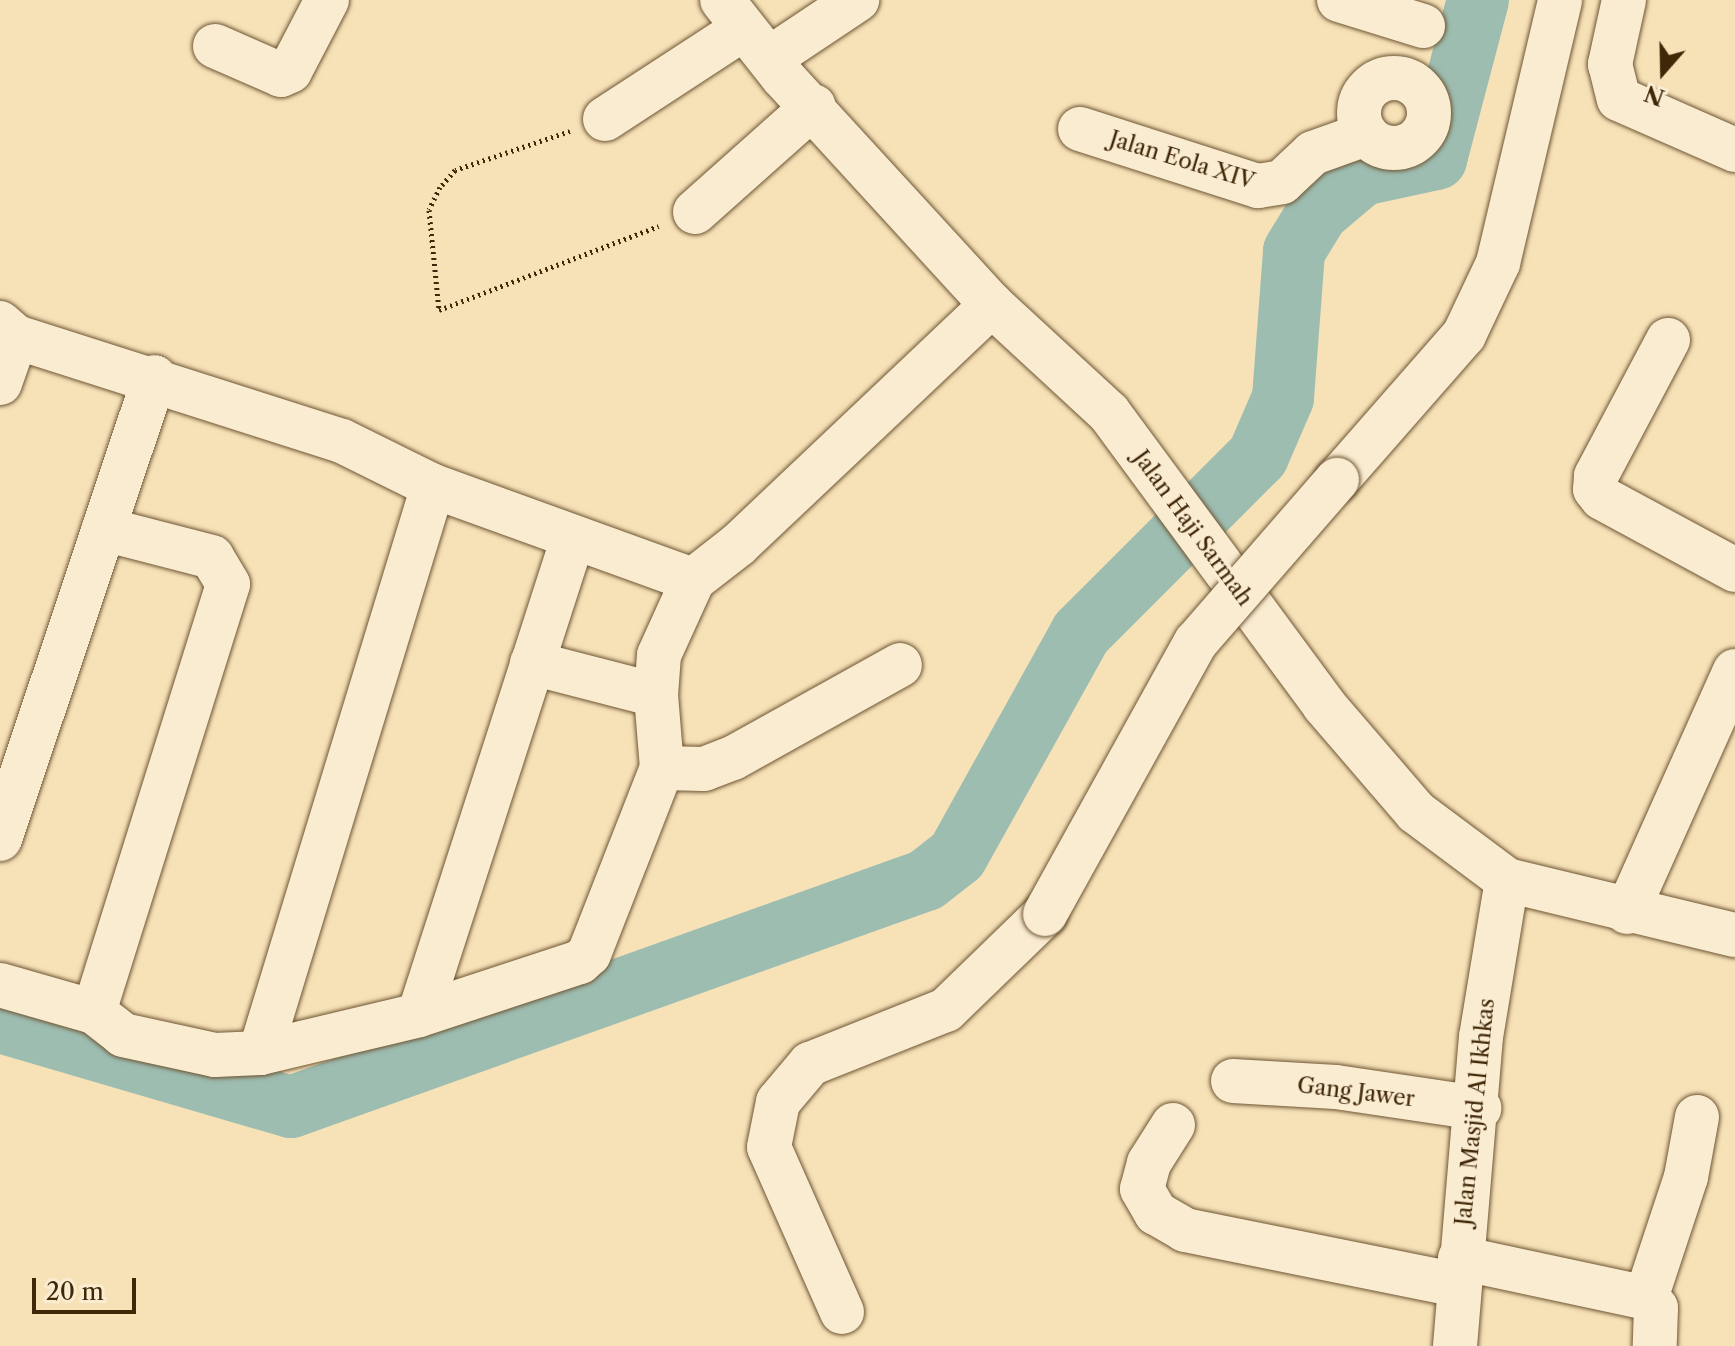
<!DOCTYPE html>
<html>
<head>
<meta charset="utf-8">
<style>
	body { margin:0 }
	#map { position:relative; width:1735px; height:1346px; overflow:hidden; background:#f7e2b8; font-family:"Libre Caslon Text",serif }
	div>[style] { position:absolute }
	[style*='--x'] { left:calc(var(--x)*1px); top:calc(var(--y)*1px); width:calc(var(--w)*1px); rotate:calc(var(--a)*1deg) }
	.river>* { height:62px; margin:-31px; padding:0 31px; transform-origin:31px; border-radius:31px; background:#9dbdb1 }
	.path>* { height:5px; margin-top:-2.5px; transform-origin:0; background:repeating-linear-gradient(90deg,#402708 0 2px,transparent 0 6px) }
	.roads { filter:drop-shadow(0 0 2px #6e5634) drop-shadow(0 0 2px #6e5634) }
	.minor>* { height:44px; margin:-22px; padding:0 22px; transform-origin:22px; border-radius:22px; background:#faecd1 }
	.minor>.ring { margin:-22px; padding:0; box-sizing:content-box; background:none; border:44px solid #faecd1; border-radius:50% }
	.bridges { filter:drop-shadow(0 0 2px #6e5634) drop-shadow(0 0 2px #6e5634) }
	.minor-bridge>* { height:44px; margin:-22px; padding:0 22px; transform-origin:22px; border-radius:22px; background:#faecd1 }
	span { translate:-50% -50%; white-space:nowrap; text-align:center; line-height:1.15; -webkit-text-stroke:7px #faecd1; paint-order:stroke }
	.street-label { font-size:22px; color:#402708 }
	.north { position:absolute; left:1623px; top:32px; width:80px; height:80px; -webkit-text-stroke:6px #faecd1; paint-order:stroke; rotate:200deg; font-size:22px; font-weight:700; line-height:32px; text-align:center; color:#402708 }
	.north::after { content:''; display:block; margin:auto; width:28px; height:36px; background:#402708; clip-path:polygon(50% 0,100% 100%,50% 72%,0 100%) }
	.scale { position:absolute; left:32px; top:1278px; width:104px; height:36px; box-sizing:border-box; border:4px solid #402708; border-top:0; padding-left:10px; font-size:24px; line-height:28px; white-space:nowrap; color:#402708; -webkit-text-stroke:6px #faecd1; paint-order:stroke }
</style>
</head>
<body>
<div id="map">
	<div class="river">
		<i style="--x:0;--y:1022;--w:303;--a:16.3"></i>
		<i style="--x:291;--y:1107;--w:674;--a:-19.67"></i>
		<i style="--x:926;--y:880;--w:39;--a:-38"></i>
		<i style="--x:957;--y:856;--w:255;--a:-60.9"></i>
		<i style="--x:1081;--y:633;--w:250;--a:-45"></i>
		<i style="--x:1258;--y:456;--w:63;--a:-66.7"></i>
		<i style="--x:1283;--y:398;--w:147;--a:-85.7"></i>
		<i style="--x:1294;--y:251;--w:46;--a:-58.4"></i>
		<i style="--x:1318;--y:212;--w:57;--a:-40.1"></i>
		<i style="--x:1362;--y:175;--w:76;--a:-12.2"></i>
		<i style="--x:1436;--y:159;--w:164;--a:-75.2"></i>
	</div>
	<div class="path">
		<i style="--x:570;--y:131;--w:121;--a:161.3"></i>
		<i style="--x:455;--y:170;--w:23;--a:131"></i>
		<i style="--x:440;--y:187;--w:25;--a:116"></i>
		<i style="--x:429;--y:210;--w:100;--a:84.3"></i>
		<i style="--x:439;--y:310;--w:235;--a:-20.9"></i>
	</div>
	<div class="roads">
		<div class="minor">
			<i style="--x:722;--y:0;--w:97;--a:51.7"></i>
			<i style="--x:782;--y:76;--w:311;--a:47.5"></i>
			<i style="--x:992;--y:305;--w:159;--a:42.7"></i>
			<i style="--x:1109;--y:413;--w:363;--a:53.6"></i>
			<i style="--x:1324;--y:705;--w:141;--a:49.3"></i>
			<i style="--x:1416;--y:812;--w:114;--a:36.8"></i>
			<i style="--x:1507;--y:880;--w:235;--a:13.6"></i>
			<i style="--x:1339;--y:0;--w:88;--a:17.2"></i>
			<i style="--x:1624;--y:0;--w:66;--a:102.3"></i>
			<i style="--x:1610;--y:64;--w:36;--a:76"></i>
			<i style="--x:1619;--y:99;--w:127;--a:23.7"></i>
			<i style="--x:215;--y:46;--w:72;--a:23.7"></i>
			<i style="--x:281;--y:75;--w:10;--a:-24"></i>
			<i style="--x:290;--y:71;--w:80;--a:-62.5"></i>
			<i style="--x:770;--y:58;--w:105;--a:-33.7"></i>
			<i class="ring" style="left:1359px;top:78px;width:26px;height:26px"></i>
			<i style="--x:605;--y:119;--w:165;--a:-33.1"></i>
			<i style="--x:1080;--y:129;--w:187;--a:17.8"></i>
			<i style="--x:1258;--y:186;--w:24;--a:-9"></i>
			<i style="--x:1282;--y:182;--w:42;--a:-43.1"></i>
			<i style="--x:1313;--y:153;--w:56;--a:-19.7"></i>
			<i style="--x:695;--y:212;--w:159;--a:-41.7"></i>
			<i style="--x:0;--y:323;--w:21;--a:41"></i>
			<i style="--x:16;--y:337;--w:342;--a:17.7"></i>
			<i style="--x:342;--y:441;--w:102;--a:26.3"></i>
			<i style="--x:433;--y:486;--w:276;--a:19.9"></i>
			<i style="--x:1668;--y:340;--w:154;--a:117.9"></i>
			<i style="--x:1596;--y:476;--w:13;--a:94"></i>
			<i style="--x:1595;--y:489;--w:11;--a:52"></i>
			<i style="--x:1602;--y:498;--w:151;--a:28.4"></i>
			<i style="--x:0;--y:383;--w:49;--a:-70.8"></i>
			<i style="--x:1337;--y:480;--w:193;--a:-48.8"></i>
			<i style="--x:1464;--y:335;--w:80;--a:-64.7"></i>
			<i style="--x:1498;--y:263;--w:270;--a:-76.7"></i>
			<i style="--x:532;--y:663;--w:128;--a:14.5"></i>
			<i style="--x:662;--y:768;--w:42;--a:1.4"></i>
			<i style="--x:704;--y:769;--w:31;--a:-21"></i>
			<i style="--x:733;--y:758;--w:191;--a:-29.1"></i>
			<i style="--x:0;--y:839;--w:487;--a:-71.5"></i>
			<i style="--x:1627;--y:912;--w:264;--a:-65.9"></i>
			<i style="--x:0;--y:985;--w:98;--a:16"></i>
			<i style="--x:94;--y:1012;--w:37;--a:38"></i>
			<i style="--x:123;--y:1035;--w:94;--a:12.3"></i>
			<i style="--x:215;--y:1055;--w:45;--a:-2.5"></i>
			<i style="--x:260;--y:1053;--w:163;--a:-13.4"></i>
			<i style="--x:419;--y:1015;--w:169;--a:-18.2"></i>
			<i style="--x:580;--y:962;--w:12;--a:-42"></i>
			<i style="--x:589;--y:954;--w:200;--a:-68.6"></i>
			<i style="--x:662;--y:768;--w:73;--a:-94.7"></i>
			<i style="--x:656;--y:695;--w:40;--a:-85.7"></i>
			<i style="--x:659;--y:655;--w:82;--a:-65.6"></i>
			<i style="--x:693;--y:580;--w:58;--a:-38"></i>
			<i style="--x:739;--y:544;--w:348;--a:-43.4"></i>
			<i style="--x:94;--y:1012;--w:448;--a:-72.6"></i>
			<i style="--x:228;--y:584;--w:31;--a:-121"></i>
			<i style="--x:212;--y:557;--w:112;--a:-165.5"></i>
			<i style="--x:419;--y:1015;--w:501;--a:-72.11"></i>
			<i style="--x:260;--y:1053;--w:593;--a:-73.03"></i>
			<i style="--x:1233;--y:1081;--w:103;--a:3.3"></i>
			<i style="--x:1336;--y:1087;--w:145;--a:8.4"></i>
			<i style="--x:1173;--y:1125;--w:45;--a:122.3"></i>
			<i style="--x:1149;--y:1163;--w:27;--a:105"></i>
			<i style="--x:1142;--y:1189;--w:28;--a:60"></i>
			<i style="--x:1156;--y:1213;--w:34;--a:30"></i>
			<i style="--x:1185;--y:1230;--w:279;--a:11.4"></i>
			<i style="--x:1460;--y:1258;--w:190;--a:12.1"></i>
			<i style="--x:1646;--y:1298;--w:14;--a:45"></i>
			<i style="--x:1656;--y:1308;--w:38;--a:92"></i>
			<i style="--x:1646;--y:1298;--w:127;--a:-71.7"></i>
			<i style="--x:1686;--y:1177;--w:61;--a:-79.6"></i>
			<i style="--x:842;--y:1312;--w:180;--a:-113.9"></i>
			<i style="--x:769;--y:1147;--w:46;--a:-78.7"></i>
			<i style="--x:778;--y:1102;--w:50;--a:-49.9"></i>
			<i style="--x:810;--y:1064;--w:146;--a:-21.7"></i>
			<i style="--x:946;--y:1010;--w:138;--a:-44.1"></i>
			<i style="--x:1455;--y:1346;--w:310;--a:-85.2"></i>
			<i style="--x:1481;--y:1037;--w:159;--a:-80.6"></i>
		</div>
	</div>
	<div class="bridges">
		<div class="minor-bridge">
			<i style="--x:1045;--y:914;--w:311;--a:-61"></i>
			<i style="--x:1196;--y:642;--w:215;--a:-49"></i>
		</div>
	</div>
	<div class="street-label">
		<span style="left:1182px;top:160px;rotate:17deg">Jalan Eola XIV</span>
		<span style="left:1193px;top:528px;rotate:54deg">Jalan Haji Sarmah</span>
		<span style="left:1356px;top:1092px;rotate:7deg">Gang Jawer</span>
		<span style="left:1475px;top:1112px;rotate:-84deg">Jalan Masjid Al Ikhkas</span>
	</div>
	<div class="north">N</div>
	<div class="scale">20 m</div>
</div>
</body>
</html>
